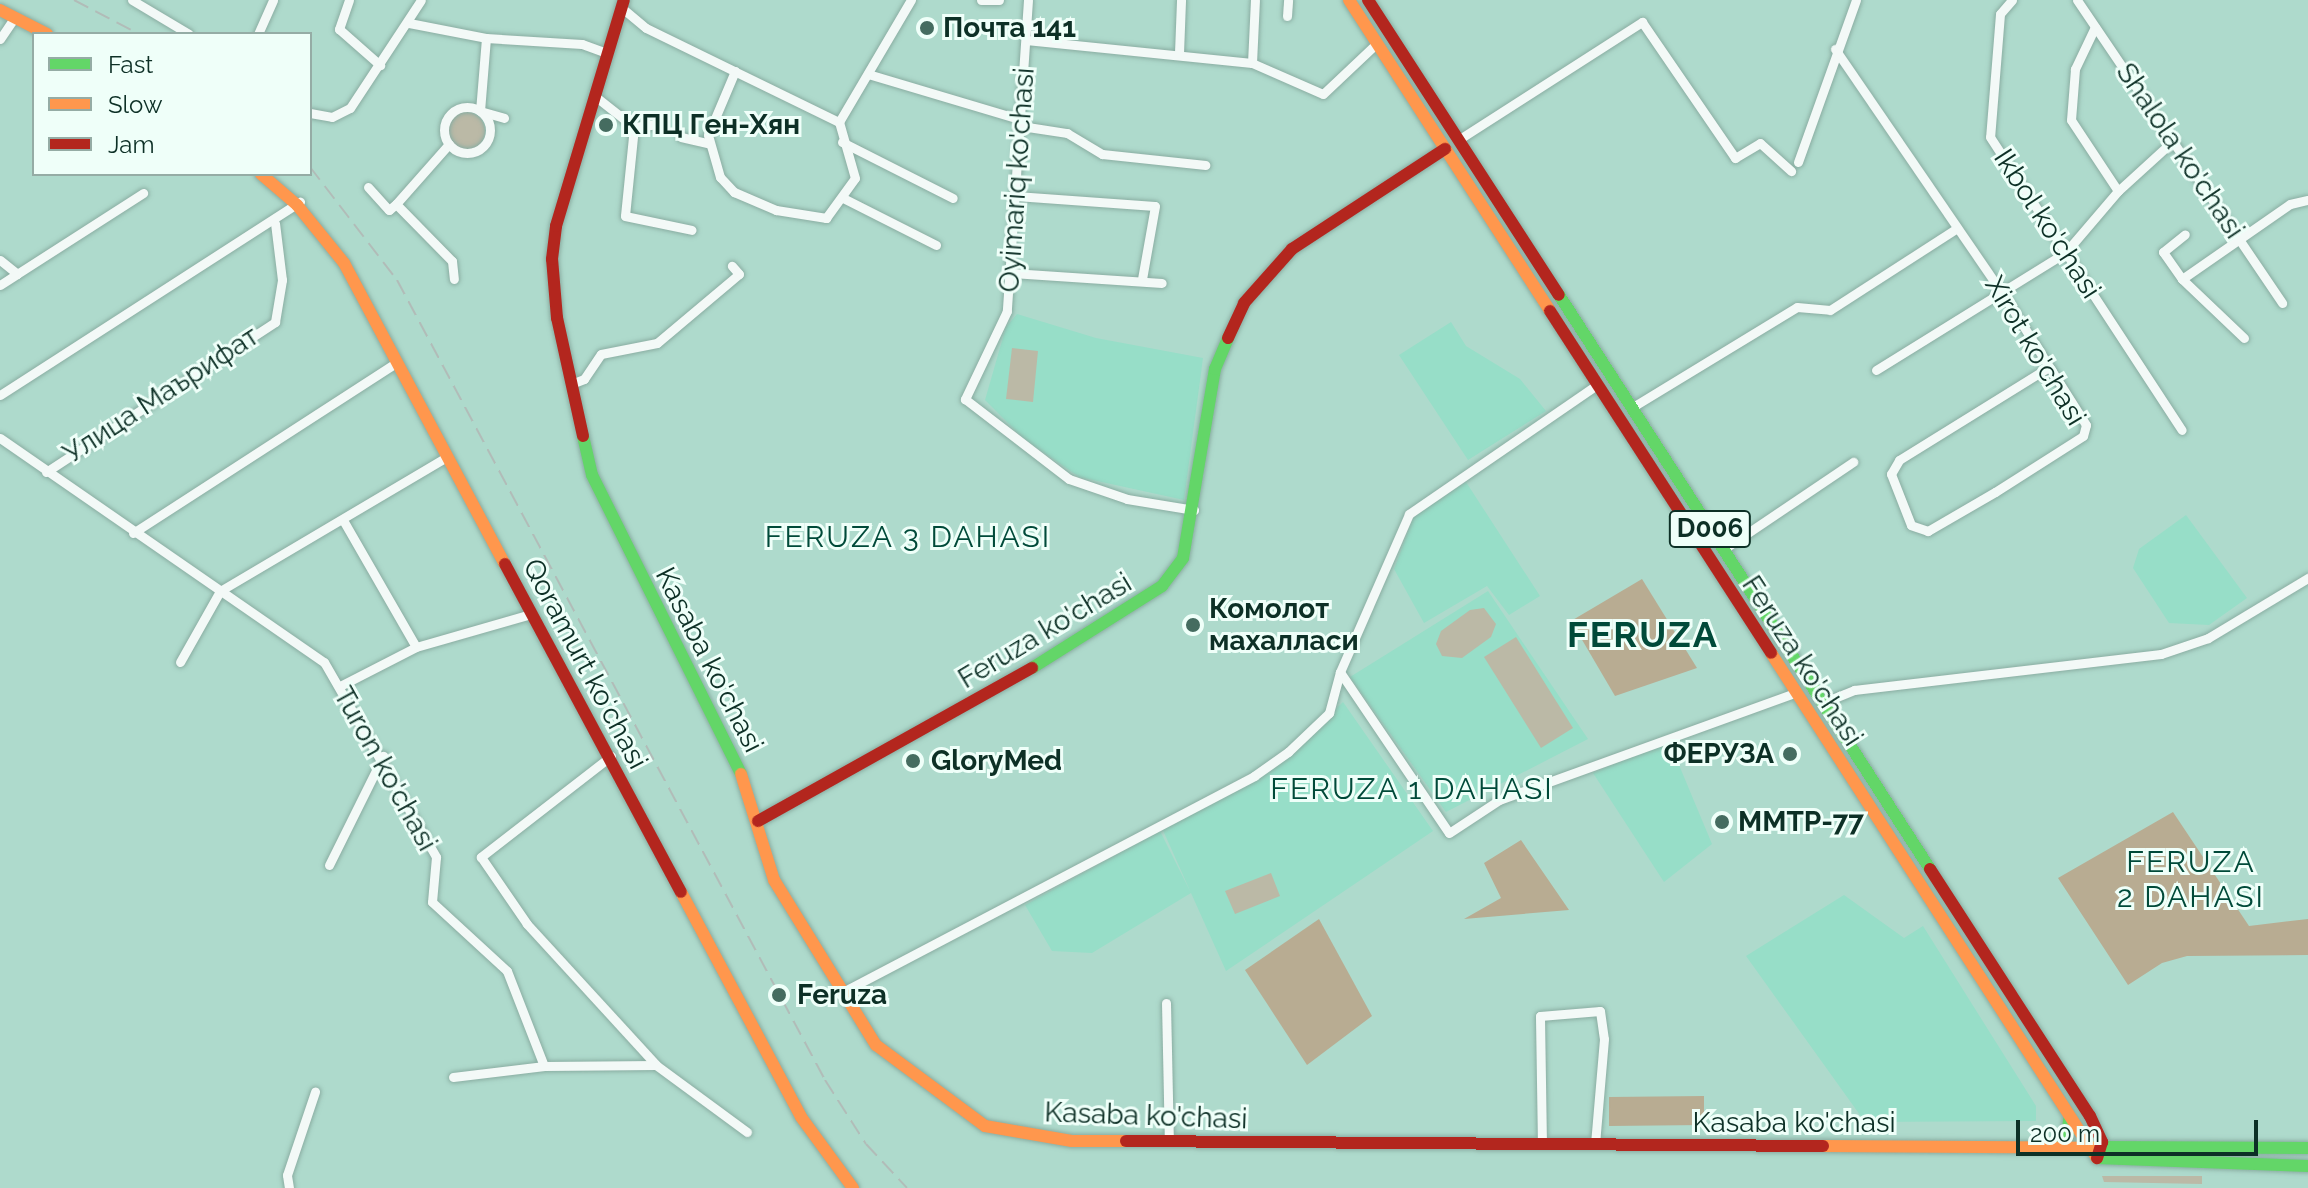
<!DOCTYPE html>
<html>
<head>
<meta charset="utf-8">
<style>
	body { margin:0 }
	#map { position:relative; width:2308px; height:1188px; overflow:hidden; background:#aedacc; font-family:Raleway,sans-serif }
	div>[style] { position:absolute }
	[style*='--x'] { left:calc(var(--x)*1px); top:calc(var(--y)*1px); width:calc(var(--w)*1px); rotate:calc(var(--a)*1deg) }
	.built>* { inset:0; background:#97dec8 }
	.green>* { inset:0; background:#bbb9a6 }
	.round { border-radius:50% }
	.forest>* { inset:0; background:#b8ac92 }
	.roads { filter:drop-shadow(0 0 2px #8aada2) drop-shadow(0 0 2px #8aada2) }
	.street>* { height:9px; margin:-4.5px; padding:0 4.5px; transform-origin:4.5px; border-radius:4.5px; background:#f3f9f7 }
	.street>.ring { margin:-4.5px; padding:0; box-sizing:content-box; background:none; border:9px solid #f3f9f7; border-radius:50% }
	.fast>* { height:12px; margin:-6px; padding:0 6px; transform-origin:6px; border-radius:6px; background:#63d668 }
	.slow>* { height:12px; margin:-6px; padding:0 6px; transform-origin:6px; border-radius:6px; background:#ff974d }
	.jam>* { height:12px; margin:-6px; padding:0 6px; transform-origin:6px; border-radius:6px; background:#b3261e }
	.rail>* { height:2px; margin-top:-1px; transform-origin:0; background:repeating-linear-gradient(90deg,#b1bcb8 0 16px,transparent 0 24px) }
	.dots>* { width:22px; height:22px; translate:-50% -50%; box-sizing:border-box; border:4px solid #effff9; border-radius:50% }
	span { translate:-50% -50%; white-space:nowrap; text-align:center; line-height:1.15; -webkit-text-stroke:6px #effff9; paint-order:stroke }
	.shield-label span { padding:2px 6px; background:#effff9; border:2px solid; border-radius:6px; -webkit-text-stroke-width:0 }
	.shield-label { font-size:26px; color:#0d3026; font-weight:700 }
	.poi-label { font-size:28px; color:#0d3026; font-weight:700 }
	.left { translate:0 -50%; text-align:left }
	.right { translate:-100% -50%; text-align:right }
	.street-label { font-size:28px; color:#0d3026 }
	.neighbourhood-label { font-size:30px; color:#004a39; letter-spacing:2px }
	.district-label { font-size:36px; color:#004a39; font-weight:700; letter-spacing:2px }
	.legend { position:absolute; left:32px; top:32px; width:280px; height:144px; box-sizing:border-box; background:#effff9; border:2px solid #95aca5; margin:0; padding:10px 14px; list-style:none; font-size:24px; color:#0d3026 }
	.legend li { display:flex; align-items:center; gap:16px; height:40px }
	.legend b { width:40px; border:2px solid #95aca5 }
	.scale { position:absolute; left:2016px; top:1120px; width:242px; height:36px; box-sizing:border-box; border:4px solid #0d3026; border-top:0; padding-left:10px; font-size:24px; line-height:28px; white-space:nowrap; color:#0d3026; -webkit-text-stroke:6px #effff9; paint-order:stroke }
</style>
</head>
<body>
<div id="map">
	<div class="built">
		<i style="clip-path:polygon(1017px 314px,1096px 338px,1203px 358px,1184px 500px,1079px 477px,1023px 438px,985px 400px,1006px 327px)"></i>
		<i style="clip-path:polygon(1451px 322px,1466px 346px,1520px 379px,1546px 411px,1468px 460px,1399px 355px)"></i>
		<i style="clip-path:polygon(1466px 482px,1540px 596px,1509px 615px,1487px 586px,1424px 623px,1394px 569px,1414px 516px)"></i>
		<i style="clip-path:polygon(2186px 515px,2247px 598px,2209px 625px,2169px 623px,2133px 568px,2139px 549px)"></i>
		<i style="clip-path:polygon(1488px 591px,1588px 739px,1446px 812px,1350px 677px)"></i>
		<i style="clip-path:polygon(1343px 702px,1433px 831px,1226px 971px,1191px 893px,1092px 953px,1052px 951px,1025px 905px,1160px 831px,1191px 893px,1162px 828px,1277px 765px)"></i>
		<i style="clip-path:polygon(1669px 741px,1712px 844px,1664px 882px,1593px 773px)"></i>
		<i style="clip-path:polygon(1844px 895px,1904px 938px,1923px 926px,2036px 1106px,2036px 1121px,1865px 1122px,1746px 956px)"></i>
	</div>
	<div class="green">
		<i class="round" style="left:447px;top:112px;width:38px;height:38px"></i>
		<i style="clip-path:polygon(1012px 348px,1038px 351px,1033px 402px,1006px 399px)"></i>
		<i style="clip-path:polygon(1484px 608px,1496px 624px,1491px 637px,1462px 658px,1442px 656px,1436px 644px,1441px 631px,1470px 610px)"></i>
		<i style="clip-path:polygon(1516px 637px,1573px 728px,1541px 748px,1484px 657px)"></i>
		<i style="clip-path:polygon(1271px 873px,1280px 896px,1235px 914px,1225px 891px)"></i>
		<i style="clip-path:polygon(2102px 1176px,2202px 1176px,2202px 1184px,2104px 1182px)"></i>
	</div>
	<div class="forest">
		<i style="clip-path:polygon(1642px 579px,1697px 668px,1615px 696px,1571px 621px)"></i>
		<i style="clip-path:polygon(2173px 812px,2249px 926px,2308px 919px,2308px 955px,2187px 956px,2162px 963px,2128px 985px,2058px 878px)"></i>
		<i style="clip-path:polygon(1521px 840px,1569px 910px,1464px 919px,1501px 898px,1484px 863px)"></i>
		<i style="clip-path:polygon(1319px 919px,1372px 1016px,1307px 1065px,1245px 970px)"></i>
		<i style="clip-path:polygon(1704px 1096px,1704px 1125px,1609px 1126px,1609px 1097px)"></i>
	</div>
	<div class="roads">
		<div class="street">
			<i style="--x:132;--y:0;--w:66;--a:30.8"></i>
			<i style="--x:349;--y:0;--w:31;--a:109"></i>
			<i style="--x:339;--y:29;--w:55;--a:41.3"></i>
			<i style="--x:981;--y:0;--w:18;--a:0"></i>
			<i style="--x:1028;--y:0;--w:312;--a:93.9"></i>
			<i style="--x:1007;--y:311;--w:98;--a:115.5"></i>
			<i style="--x:965;--y:399;--w:131;--a:37.6"></i>
			<i style="--x:1069;--y:479;--w:61;--a:19"></i>
			<i style="--x:1127;--y:499;--w:68;--a:9.3"></i>
			<i style="--x:2012;--y:0;--w:18;--a:131"></i>
			<i style="--x:2000;--y:14;--w:123;--a:94.6"></i>
			<i style="--x:1990;--y:137;--w:350;--a:56.8"></i>
			<i style="--x:2077;--y:0;--w:366;--a:55.9"></i>
			<i style="--x:622;--y:8;--w:31;--a:40"></i>
			<i style="--x:646;--y:28;--w:215;--a:26"></i>
			<i style="--x:1287;--y:16;--w:16;--a:-86"></i>
			<i style="--x:409;--y:23;--w:78;--a:11"></i>
			<i style="--x:486;--y:38;--w:96;--a:3.6"></i>
			<i style="--x:582;--y:44;--w:27;--a:20"></i>
			<i style="--x:2095;--y:27;--w:47;--a:115.5"></i>
			<i style="--x:2075;--y:69;--w:51;--a:94.5"></i>
			<i style="--x:2071;--y:120;--w:85;--a:56.5"></i>
			<i style="--x:258;--y:34;--w:37;--a:-66"></i>
			<i style="--x:486;--y:38;--w:73;--a:94.7"></i>
			<i style="--x:480;--y:111;--w:25;--a:16"></i>
			<i style="--x:0;--y:39;--w:27;--a:-56"></i>
			<i style="--x:1026;--y:40;--w:227;--a:5.8"></i>
			<i style="--x:1252;--y:63;--w:77;--a:23.6"></i>
			<i style="--x:1323;--y:94;--w:74;--a:-43.4"></i>
			<i style="--x:1835;--y:49;--w:297;--a:55.6"></i>
			<i style="--x:2003;--y:294;--w:155;--a:57.6"></i>
			<i style="--x:2086;--y:425;--w:11;--a:105"></i>
			<i style="--x:2083;--y:436;--w:104;--a:147.5"></i>
			<i style="--x:1995;--y:492;--w:78;--a:149.8"></i>
			<i style="--x:1928;--y:531;--w:18;--a:-161"></i>
			<i style="--x:1911;--y:525;--w:55;--a:-111.4"></i>
			<i style="--x:1891;--y:474;--w:16;--a:-60"></i>
			<i style="--x:1899;--y:460;--w:176;--a:-31.8"></i>
			<i style="--x:1179;--y:53;--w:53;--a:-87.8"></i>
			<i style="--x:1252;--y:63;--w:63;--a:-87.3"></i>
			<i style="--x:735;--y:71;--w:69;--a:112.9"></i>
			<i style="--x:708;--y:135;--w:44;--a:74.1"></i>
			<i style="--x:720;--y:177;--w:21;--a:47"></i>
			<i style="--x:734;--y:192;--w:46;--a:23.2"></i>
			<i style="--x:776;--y:210;--w:51;--a:9.1"></i>
			<i style="--x:826;--y:218;--w:49;--a:-54.1"></i>
			<i style="--x:855;--y:178;--w:58;--a:-105.9"></i>
			<i style="--x:839;--y:122;--w:142;--a:-59.5"></i>
			<i style="--x:868;--y:74;--w:161;--a:16.6"></i>
			<i style="--x:596;--y:97;--w:48;--a:38.3"></i>
			<i style="--x:634;--y:127;--w:89;--a:95.8"></i>
			<i style="--x:625;--y:216;--w:68;--a:11.8"></i>
			<i class="ring" style="left:444px;top:107px;width:37px;height:37px"></i>
			<i style="--x:310;--y:113;--w:22;--a:10"></i>
			<i style="--x:332;--y:117;--w:20;--a:-27"></i>
			<i style="--x:350;--y:108;--w:129;--a:-56.7"></i>
			<i style="--x:1021;--y:126;--w:47;--a:8.7"></i>
			<i style="--x:1067;--y:133;--w:41;--a:31"></i>
			<i style="--x:1102;--y:154;--w:104;--a:6.1"></i>
			<i style="--x:634;--y:127;--w:23;--a:-7"></i>
			<i style="--x:681;--y:137;--w:28;--a:13"></i>
			<i style="--x:1458;--y:140;--w:219;--a:-32.7"></i>
			<i style="--x:1642;--y:22;--w:165;--a:55.6"></i>
			<i style="--x:1735;--y:158;--w:29;--a:-31"></i>
			<i style="--x:1760;--y:143;--w:42;--a:42.1"></i>
			<i style="--x:842;--y:142;--w:124;--a:26.8"></i>
			<i style="--x:449;--y:144;--w:80;--a:131.5"></i>
			<i style="--x:396;--y:204;--w:80;--a:45.5"></i>
			<i style="--x:452;--y:261;--w:18;--a:84"></i>
			<i style="--x:1798;--y:162;--w:172;--a:-70.3"></i>
			<i style="--x:368;--y:187;--w:31;--a:48"></i>
			<i style="--x:389;--y:210;--w:9;--a:-41"></i>
			<i style="--x:1016;--y:196;--w:139;--a:4.1"></i>
			<i style="--x:1155;--y:206;--w:74;--a:100.1"></i>
			<i style="--x:845;--y:199;--w:102;--a:26.8"></i>
			<i style="--x:0;--y:260;--w:22;--a:39"></i>
			<i style="--x:17;--y:274;--w:150;--a:-32.7"></i>
			<i style="--x:1012;--y:273;--w:150;--a:3.8"></i>
			<i style="--x:2182;--y:279;--w:33;--a:-125"></i>
			<i style="--x:2163;--y:252;--w:28;--a:-39"></i>
			<i style="--x:0;--y:285;--w:20;--a:-33"></i>
			<i style="--x:2244;--y:338;--w:86;--a:-136.4"></i>
			<i style="--x:2182;--y:279;--w:131;--a:-34.8"></i>
			<i style="--x:2290;--y:204;--w:18;--a:-13"></i>
			<i style="--x:1876;--y:370;--w:222;--a:-31.8"></i>
			<i style="--x:2065;--y:253;--w:82;--a:-49.5"></i>
			<i style="--x:2118;--y:191;--w:74;--a:-42.3"></i>
			<i style="--x:571;--y:384;--w:14;--a:-21"></i>
			<i style="--x:584;--y:379;--w:30;--a:-56"></i>
			<i style="--x:601;--y:354;--w:57;--a:-11.1"></i>
			<i style="--x:657;--y:343;--w:107;--a:-40.1"></i>
			<i style="--x:739;--y:274;--w:11;--a:-131"></i>
			<i style="--x:0;--y:395;--w:357;--a:-32.8"></i>
			<i style="--x:1631;--y:408;--w:194;--a:-31.3"></i>
			<i style="--x:1797;--y:307;--w:33;--a:5"></i>
			<i style="--x:1830;--y:310;--w:151;--a:-32.8"></i>
			<i style="--x:0;--y:438;--w:394;--a:34.7"></i>
			<i style="--x:324;--y:662;--w:225;--a:60.1"></i>
			<i style="--x:436;--y:857;--w:45;--a:95.1"></i>
			<i style="--x:432;--y:902;--w:102;--a:42.6"></i>
			<i style="--x:507;--y:971;--w:102;--a:68.7"></i>
			<i style="--x:46;--y:472;--w:274;--a:-33.2"></i>
			<i style="--x:275;--y:322;--w:43;--a:-80.5"></i>
			<i style="--x:282;--y:280;--w:57;--a:-97"></i>
			<i style="--x:343;--y:520;--w:146;--a:60.1"></i>
			<i style="--x:133;--y:533;--w:315;--a:-32.9"></i>
			<i style="--x:1724;--y:549;--w:156;--a:-34"></i>
			<i style="--x:180;--y:662;--w:81;--a:-60.6"></i>
			<i style="--x:220;--y:591;--w:264;--a:-30.6"></i>
			<i style="--x:1340;--y:672;--w:194;--a:55.9"></i>
			<i style="--x:1449;--y:833;--w:60;--a:-33.4"></i>
			<i style="--x:1499;--y:800;--w:314;--a:-19.9"></i>
			<i style="--x:340;--y:686;--w:85;--a:-27.2"></i>
			<i style="--x:416;--y:647;--w:120;--a:-16"></i>
			<i style="--x:1822;--y:703;--w:35;--a:-22"></i>
			<i style="--x:1854;--y:690;--w:309;--a:-6.7"></i>
			<i style="--x:2161;--y:654;--w:50;--a:-18.8"></i>
			<i style="--x:2208;--y:638;--w:117;--a:-31"></i>
			<i style="--x:611;--y:756;--w:165;--a:142.2"></i>
			<i style="--x:481;--y:857;--w:81;--a:55.5"></i>
			<i style="--x:527;--y:924;--w:191;--a:47.5"></i>
			<i style="--x:656;--y:1065;--w:113;--a:36.4"></i>
			<i style="--x:329;--y:865;--w:122;--a:-63.6"></i>
			<i style="--x:839;--y:994;--w:469;--a:-27.7"></i>
			<i style="--x:1254;--y:776;--w:42;--a:-35.2"></i>
			<i style="--x:1288;--y:752;--w:57;--a:-43.6"></i>
			<i style="--x:1329;--y:713;--w:42;--a:-75"></i>
			<i style="--x:1340;--y:672;--w:172;--a:-66.4"></i>
			<i style="--x:1409;--y:514;--w:228;--a:-34.5"></i>
			<i style="--x:1166;--y:1003;--w:139;--a:88.8"></i>
			<i style="--x:453;--y:1077;--w:92;--a:-6.9"></i>
			<i style="--x:544;--y:1066;--w:112;--a:-0.5"></i>
			<i style="--x:1542;--y:1145;--w:129;--a:-90.9"></i>
			<i style="--x:1540;--y:1016;--w:60;--a:-4.8"></i>
			<i style="--x:1600;--y:1011;--w:28;--a:82"></i>
			<i style="--x:1604;--y:1039;--w:106;--a:94.9"></i>
			<i style="--x:289;--y:1188;--w:13;--a:-99"></i>
			<i style="--x:287;--y:1175;--w:88;--a:-71.4"></i>
		</div>
		<div class="fast">
			<i style="--x:1559;--y:295;--w:683;--a:57.12"></i>
			<i style="--x:583;--y:436;--w:40;--a:77"></i>
			<i style="--x:592;--y:475;--w:334;--a:63.5"></i>
			<i style="--x:1032;--y:668;--w:154;--a:-32.2"></i>
			<i style="--x:1162;--y:586;--w:35;--a:-53"></i>
			<i style="--x:1183;--y:558;--w:192;--a:-80.4"></i>
			<i style="--x:1215;--y:369;--w:34;--a:-67"></i>
			<i style="--x:2052;--y:1146;--w:17;--a:-31"></i>
			<i style="--x:2067;--y:1137;--w:17;--a:-83"></i>
			<i style="--x:2096;--y:1147;--w:212;--a:0.3"></i>
			<i style="--x:2097;--y:1158;--w:211;--a:2.2"></i>
		</div>
		<div class="slow">
			<i style="--x:1349;--y:0;--w:370;--a:57.1"></i>
			<i style="--x:0;--y:10;--w:53;--a:27.1"></i>
			<i style="--x:261;--y:174;--w:48;--a:40.7"></i>
			<i style="--x:297;--y:205;--w:75;--a:51"></i>
			<i style="--x:344;--y:263;--w:341;--a:61.9"></i>
			<i style="--x:1771;--y:653;--w:601;--a:57.16"></i>
			<i style="--x:741;--y:774;--w:111;--a:72.7"></i>
			<i style="--x:774;--y:880;--w:194;--a:58.3"></i>
			<i style="--x:876;--y:1045;--w:136;--a:36.6"></i>
			<i style="--x:985;--y:1126;--w:88;--a:9.8"></i>
			<i style="--x:1072;--y:1141;--w:54;--a:0"></i>
			<i style="--x:681;--y:892;--w:255;--a:61.9"></i>
			<i style="--x:801;--y:1117;--w:88;--a:53.8"></i>
			<i style="--x:1823;--y:1146;--w:263;--a:0.4"></i>
		</div>
		<div class="jam">
			<i style="--x:1368;--y:0;--w:351;--a:57.1"></i>
			<i style="--x:1550;--y:311;--w:407;--a:57.1"></i>
			<i style="--x:1228;--y:338;--w:38;--a:-65"></i>
			<i style="--x:1244;--y:303;--w:72;--a:-48.4"></i>
			<i style="--x:1292;--y:249;--w:183;--a:-33.2"></i>
			<i style="--x:583;--y:436;--w:121;--a:-102.4"></i>
			<i style="--x:557;--y:318;--w:59;--a:-94.8"></i>
			<i style="--x:552;--y:259;--w:33;--a:-83"></i>
			<i style="--x:556;--y:226;--w:236;--a:-73.3"></i>
			<i style="--x:505;--y:564;--w:372;--a:61.8"></i>
			<i style="--x:758;--y:821;--w:314;--a:-29.2"></i>
			<i style="--x:1930;--y:869;--w:294;--a:57.1"></i>
			<i style="--x:2090;--y:1116;--w:29;--a:65"></i>
			<i style="--x:2102;--y:1142;--w:17;--a:107"></i>
			<i style="--x:1126;--y:1141;--w:697;--a:0.41"></i>
		</div>
	</div>
	<div class="rail">
		<i style="--x:74;--y:0;--w:73;--a:27.6"></i>
		<i style="--x:310;--y:167;--w:143;--a:52.4"></i>
		<i style="--x:397;--y:280;--w:907;--a:61.85"></i>
		<i style="--x:825;--y:1080;--w:76;--a:57.4"></i>
		<i style="--x:866;--y:1144;--w:60;--a:47"></i>
	</div>
	<div class="dots">
		<i style="left:927px;top:28px;background:#456c60"></i>
		<i style="left:606px;top:125px;background:#456c60"></i>
		<i style="left:1193px;top:625px;background:#456c60"></i>
		<i style="left:1790px;top:754px;background:#456c60"></i>
		<i style="left:913px;top:761px;background:#456c60"></i>
		<i style="left:1722px;top:822px;background:#456c60"></i>
		<i style="left:779px;top:995px;background:#456c60"></i>
	</div>
	<div class="shield-label">
		<span style="left:1710px;top:529px">D006</span>
	</div>
	<div class="poi-label">
		<span class="left" style="left:943px;top:28px">Почта 141</span>
		<span class="left" style="left:622px;top:125px">КПЦ Ген-Хян</span>
		<span class="left" style="left:1209px;top:625px">Комолот<br>махалласи</span>
		<span class="right" style="left:1774px;top:754px">ФЕРУЗА</span>
		<span class="left" style="left:931px;top:761px">GloryMed</span>
		<span class="left" style="left:1738px;top:822px">MMTP-77</span>
		<span class="left" style="left:797px;top:995px">Feruza</span>
	</div>
	<div class="street-label">
		<span style="left:2180px;top:151px;rotate:56deg">Shalola ko'chasi</span>
		<span style="left:1017px;top:180px;rotate:-86deg">Oyimariq ko'chasi</span>
		<span style="left:2047px;top:224px;rotate:57deg">Ikbol ko'chasi</span>
		<span style="left:2035px;top:351px;rotate:59deg">Xirot ko'chasi</span>
		<span style="left:161px;top:395px;rotate:-33deg">Улица Маърифат</span>
		<span style="left:1045px;top:631px;rotate:-31deg">Feruza ko'chasi</span>
		<span style="left:709px;top:660px;rotate:63deg">Kasaba ko'chasi</span>
		<span style="left:1802px;top:661px;rotate:57deg">Feruza ko'chasi</span>
		<span style="left:585px;top:664px;rotate:62deg">Qoramurt koʻchasi</span>
		<span style="left:385px;top:769px;rotate:61deg">Turon ko'chasi</span>
		<span style="left:1146px;top:1116px;rotate:2deg">Kasaba ko'chasi</span>
		<span style="left:1794px;top:1123px">Kasaba ko'chasi</span>
	</div>
	<div class="neighbourhood-label">
		<span style="left:908px;top:537px">FERUZA 3 DAHASI</span>
		<span style="left:1412px;top:789px">FERUZA 1 DAHASI</span>
		<span style="left:2191px;top:879px">FERUZA<br>2 DAHASI</span>
	</div>
	<div class="district-label">
		<span style="left:1643px;top:635px">FERUZA</span>
	</div>
	<ul class="legend">
	<li><b style="height:10px;background:#63d668"></b>Fast</li>
	<li><b style="height:10px;background:#ff974d"></b>Slow</li>
	<li><b style="height:10px;background:#b3261e"></b>Jam</li>
	</ul>
	<div class="scale">200 m</div>
</div>
</body>
</html>
